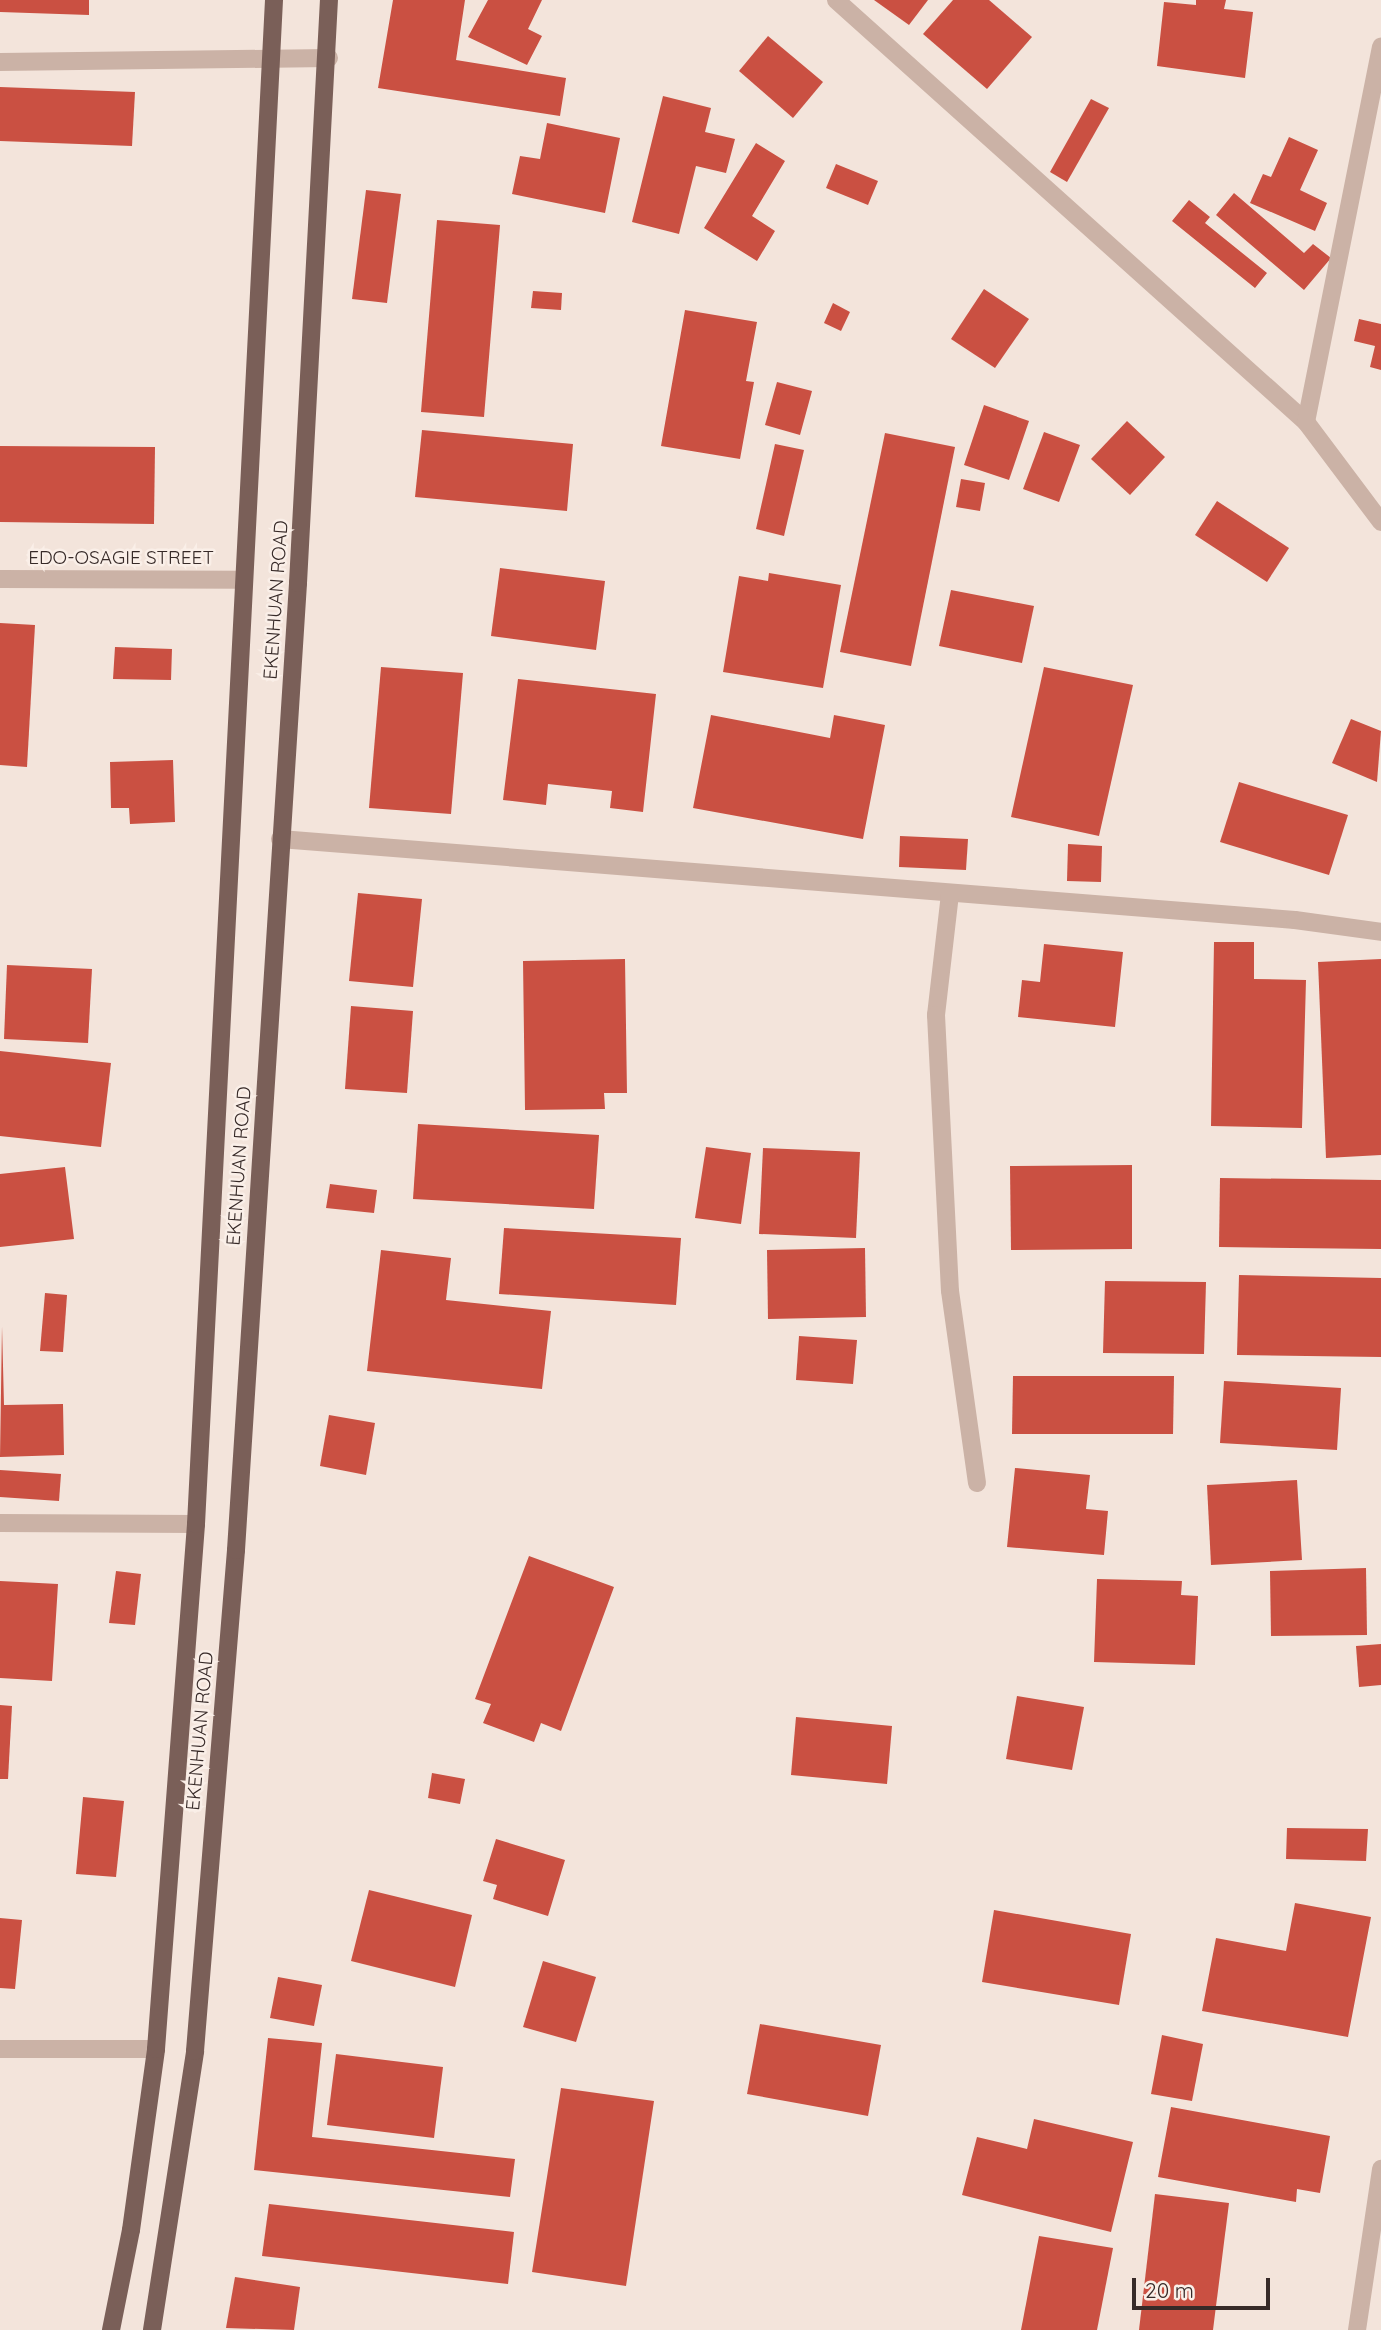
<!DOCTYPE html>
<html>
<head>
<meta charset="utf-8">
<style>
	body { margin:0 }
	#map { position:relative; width:1381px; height:2330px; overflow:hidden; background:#f3e4db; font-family:Quicksand,sans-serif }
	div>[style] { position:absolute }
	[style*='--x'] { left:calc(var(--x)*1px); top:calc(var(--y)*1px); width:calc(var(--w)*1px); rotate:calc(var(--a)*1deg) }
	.building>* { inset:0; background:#ca5042 }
	.minor>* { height:18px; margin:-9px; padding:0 9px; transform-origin:9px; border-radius:9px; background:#cbb2a6 }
	.major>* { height:18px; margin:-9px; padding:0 9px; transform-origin:9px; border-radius:9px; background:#7a5f58 }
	span { translate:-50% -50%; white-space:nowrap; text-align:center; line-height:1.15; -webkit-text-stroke:5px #faefe8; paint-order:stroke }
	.street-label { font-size:19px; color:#372a28 }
	.scale { position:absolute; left:1132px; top:2278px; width:138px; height:32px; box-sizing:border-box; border:4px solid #372a28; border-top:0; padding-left:9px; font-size:21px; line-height:24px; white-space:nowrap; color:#372a28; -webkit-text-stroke:5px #faefe8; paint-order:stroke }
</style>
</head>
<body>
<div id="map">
	<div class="building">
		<i style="clip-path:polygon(0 0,89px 0,89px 15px,0 12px)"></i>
		<i style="clip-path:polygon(393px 0,465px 0,456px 60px,566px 78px,560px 116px,378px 88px)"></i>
		<i style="clip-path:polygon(488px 0,542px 0,528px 29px,542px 36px,527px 65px,468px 37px)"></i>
		<i style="clip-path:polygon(874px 0,928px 0,909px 25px)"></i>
		<i style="clip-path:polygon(953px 0,989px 0,1032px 37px,987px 89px,923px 34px)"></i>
		<i style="clip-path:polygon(1196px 0,1226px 0,1224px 9px,1253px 12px,1245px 78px,1157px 66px,1164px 2px,1196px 5px)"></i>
		<i style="clip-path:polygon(768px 36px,823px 82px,793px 118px,739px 71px)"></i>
		<i style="clip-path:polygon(0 87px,135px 92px,132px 146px,0 141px)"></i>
		<i style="clip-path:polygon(663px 96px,711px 108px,705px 132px,735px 139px,726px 173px,696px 166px,679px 234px,632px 222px)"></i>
		<i style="clip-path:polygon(1091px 99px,1109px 108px,1067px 182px,1050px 172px)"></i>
		<i style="clip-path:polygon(547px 123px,620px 138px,605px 213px,512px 194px,520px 156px,540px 159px)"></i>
		<i style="clip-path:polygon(1289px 137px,1318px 150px,1300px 190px,1327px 203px,1315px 231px,1250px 203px,1263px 174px,1271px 177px)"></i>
		<i style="clip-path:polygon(756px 143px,785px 161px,752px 216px,775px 231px,757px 261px,704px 228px)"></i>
		<i style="clip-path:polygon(836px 164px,878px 181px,868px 205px,826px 188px)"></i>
		<i style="clip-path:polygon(366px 190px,401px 194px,387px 303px,352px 299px)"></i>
		<i style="clip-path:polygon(1234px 193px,1304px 253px,1313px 244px,1331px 258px,1304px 290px,1216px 215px)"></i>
		<i style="clip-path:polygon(1189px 200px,1210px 217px,1205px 223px,1267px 273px,1255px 288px,1172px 221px)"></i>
		<i style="clip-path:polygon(437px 220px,500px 225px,484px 417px,421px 412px)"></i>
		<i style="clip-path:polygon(984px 289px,1029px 319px,995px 368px,951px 339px)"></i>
		<i style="clip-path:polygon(533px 291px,562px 293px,561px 310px,531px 308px)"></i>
		<i style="clip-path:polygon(833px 303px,850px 312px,841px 331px,824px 323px)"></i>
		<i style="clip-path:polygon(685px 310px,757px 322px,746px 381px,754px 382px,740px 459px,661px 446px)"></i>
		<i style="clip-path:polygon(1359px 319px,1381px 324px,1381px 370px,1370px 367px,1375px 346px,1354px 341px)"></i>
		<i style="clip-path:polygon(777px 382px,812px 391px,800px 435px,765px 425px)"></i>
		<i style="clip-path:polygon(984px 405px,1029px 421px,1009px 480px,964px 465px)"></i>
		<i style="clip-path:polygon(1127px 421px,1165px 457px,1130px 495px,1091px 459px)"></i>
		<i style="clip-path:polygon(422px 430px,573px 444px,567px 511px,415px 497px)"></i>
		<i style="clip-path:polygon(1044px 432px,1080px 445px,1059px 502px,1023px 489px)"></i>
		<i style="clip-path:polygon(885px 433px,955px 447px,911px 666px,840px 652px)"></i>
		<i style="clip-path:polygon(775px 444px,804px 450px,784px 536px,756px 529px)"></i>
		<i style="clip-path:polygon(0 446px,155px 447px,154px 524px,0 522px)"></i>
		<i style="clip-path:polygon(961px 479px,985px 483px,980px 511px,956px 507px)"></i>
		<i style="clip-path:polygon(1217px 501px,1289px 548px,1267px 582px,1195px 535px)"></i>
		<i style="clip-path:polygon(500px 568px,605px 581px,596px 650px,491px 636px)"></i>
		<i style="clip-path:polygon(769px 573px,841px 585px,823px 688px,723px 672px,739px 576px,768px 581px)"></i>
		<i style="clip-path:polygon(951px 590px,1034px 606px,1022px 663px,939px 646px)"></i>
		<i style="clip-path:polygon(0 623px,35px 625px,27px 767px,0 765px)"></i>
		<i style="clip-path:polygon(115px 647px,172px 649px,171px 680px,113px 679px)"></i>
		<i style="clip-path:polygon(381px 667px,463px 673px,451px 814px,369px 808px)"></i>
		<i style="clip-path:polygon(1044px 667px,1133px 685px,1099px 836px,1011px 817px)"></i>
		<i style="clip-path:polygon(518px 679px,656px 694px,643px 812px,610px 808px,612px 791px,548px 784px,546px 805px,503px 800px)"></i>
		<i style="clip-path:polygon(711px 715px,830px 738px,834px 715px,885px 725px,863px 839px,693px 808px)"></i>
		<i style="clip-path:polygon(1351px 719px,1381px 731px,1377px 782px,1332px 763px)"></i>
		<i style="clip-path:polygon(173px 760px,175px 822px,130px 824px,129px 808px,111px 808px,110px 762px)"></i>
		<i style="clip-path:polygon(1239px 782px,1348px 815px,1329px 875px,1220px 842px)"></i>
		<i style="clip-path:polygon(900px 836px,968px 839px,966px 870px,899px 867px)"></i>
		<i style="clip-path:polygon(1068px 844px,1102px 846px,1101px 882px,1067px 881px)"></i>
		<i style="clip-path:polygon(358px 893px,422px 899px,413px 987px,349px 981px)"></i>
		<i style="clip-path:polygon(1214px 942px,1254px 942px,1254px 979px,1306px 980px,1302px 1128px,1211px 1126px)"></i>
		<i style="clip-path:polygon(1044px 944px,1123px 952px,1115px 1027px,1018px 1017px,1022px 980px,1040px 982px)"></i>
		<i style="clip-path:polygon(625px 959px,627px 1093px,604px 1093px,605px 1109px,525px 1110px,523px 961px)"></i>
		<i style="clip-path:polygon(1381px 959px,1381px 1155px,1326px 1158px,1318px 962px)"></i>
		<i style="clip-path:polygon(7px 965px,92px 969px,88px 1043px,4px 1039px)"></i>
		<i style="clip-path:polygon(351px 1006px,413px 1011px,407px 1093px,345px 1089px)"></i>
		<i style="clip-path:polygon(0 1051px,111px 1063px,101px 1147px,0 1136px)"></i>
		<i style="clip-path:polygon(418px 1124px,599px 1135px,594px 1209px,413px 1199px)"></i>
		<i style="clip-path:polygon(706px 1147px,751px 1153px,741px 1224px,695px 1218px)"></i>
		<i style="clip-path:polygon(763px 1148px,860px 1152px,856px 1238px,759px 1234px)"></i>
		<i style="clip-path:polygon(1132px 1165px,1132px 1249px,1011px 1250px,1010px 1166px)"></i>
		<i style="clip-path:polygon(65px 1167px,74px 1239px,0 1247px,0 1174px)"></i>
		<i style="clip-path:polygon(1220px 1178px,1381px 1180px,1381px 1249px,1219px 1247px)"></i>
		<i style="clip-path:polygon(330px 1184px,377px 1190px,374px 1213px,326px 1208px)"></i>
		<i style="clip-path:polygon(504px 1228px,681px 1238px,676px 1305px,499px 1294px)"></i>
		<i style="clip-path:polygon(865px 1248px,866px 1317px,768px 1319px,767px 1250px)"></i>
		<i style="clip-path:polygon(381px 1250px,451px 1258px,446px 1300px,551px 1311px,542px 1389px,367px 1371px)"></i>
		<i style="clip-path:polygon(1239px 1275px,1381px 1278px,1381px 1357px,1237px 1355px)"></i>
		<i style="clip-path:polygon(1105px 1281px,1206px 1282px,1204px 1354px,1103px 1353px)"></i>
		<i style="clip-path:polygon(45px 1293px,67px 1295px,63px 1352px,40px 1351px)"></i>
		<i style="clip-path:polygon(2px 1326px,4px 1405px,63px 1404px,64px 1455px,0 1457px)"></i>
		<i style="clip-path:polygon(799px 1336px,857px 1340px,853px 1384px,796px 1380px)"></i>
		<i style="clip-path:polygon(1013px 1376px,1174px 1376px,1173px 1434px,1012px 1434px)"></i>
		<i style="clip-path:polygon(1224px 1381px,1341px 1388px,1337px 1450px,1220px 1443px)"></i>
		<i style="clip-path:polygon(329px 1415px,375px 1423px,366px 1475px,320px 1466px)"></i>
		<i style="clip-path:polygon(1015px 1468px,1090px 1475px,1086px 1509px,1108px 1511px,1104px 1555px,1007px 1547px)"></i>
		<i style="clip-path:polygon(0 1470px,61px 1474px,59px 1501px,0 1497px)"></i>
		<i style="clip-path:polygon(1297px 1480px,1302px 1560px,1211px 1565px,1207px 1485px)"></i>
		<i style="clip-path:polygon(529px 1556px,614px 1587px,561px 1731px,541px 1723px,534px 1742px,483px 1723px,491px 1704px,475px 1699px)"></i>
		<i style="clip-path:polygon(1366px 1568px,1367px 1635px,1271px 1636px,1270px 1571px)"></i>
		<i style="clip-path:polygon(116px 1571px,141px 1574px,135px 1625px,109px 1623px)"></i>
		<i style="clip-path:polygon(1097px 1579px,1182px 1581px,1181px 1595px,1198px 1596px,1195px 1665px,1094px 1662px)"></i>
		<i style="clip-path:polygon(0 1581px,58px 1584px,52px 1681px,0 1678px)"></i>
		<i style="clip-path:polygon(1381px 1644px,1381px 1685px,1359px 1687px,1356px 1646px)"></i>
		<i style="clip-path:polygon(1017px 1696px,1084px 1707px,1072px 1770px,1006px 1759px)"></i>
		<i style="clip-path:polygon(0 1705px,12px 1706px,8px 1779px,0 1779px)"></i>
		<i style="clip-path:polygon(796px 1717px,892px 1726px,887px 1784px,791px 1775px)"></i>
		<i style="clip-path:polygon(432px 1773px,465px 1779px,460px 1804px,428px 1798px)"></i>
		<i style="clip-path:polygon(83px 1797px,124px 1801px,116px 1877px,76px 1874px)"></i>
		<i style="clip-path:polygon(1287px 1828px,1368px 1829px,1366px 1861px,1286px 1859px)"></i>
		<i style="clip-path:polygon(496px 1839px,565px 1860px,548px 1916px,493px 1899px,497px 1885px,483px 1881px)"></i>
		<i style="clip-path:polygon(369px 1890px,472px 1915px,455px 1987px,351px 1961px)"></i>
		<i style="clip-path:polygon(1295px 1903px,1371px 1917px,1348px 2037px,1202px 2011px,1216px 1938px,1286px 1951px)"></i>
		<i style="clip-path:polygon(994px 1910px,1131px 1934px,1119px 2005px,982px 1982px)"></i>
		<i style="clip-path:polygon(0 1918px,22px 1920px,15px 1989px,0 1988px)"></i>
		<i style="clip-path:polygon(543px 1961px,596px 1977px,576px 2042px,523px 2027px)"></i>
		<i style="clip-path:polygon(278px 1977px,322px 1985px,314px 2026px,270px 2018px)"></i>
		<i style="clip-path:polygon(760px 2024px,881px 2045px,868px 2116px,747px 2094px)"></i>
		<i style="clip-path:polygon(1162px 2035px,1203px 2044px,1192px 2101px,1151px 2094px)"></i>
		<i style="clip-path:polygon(268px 2038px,322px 2043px,312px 2137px,515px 2159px,510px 2197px,254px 2170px)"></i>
		<i style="clip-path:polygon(336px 2054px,443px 2067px,434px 2138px,327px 2125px)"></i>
		<i style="clip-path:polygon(561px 2088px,654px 2101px,626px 2286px,532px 2272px)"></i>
		<i style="clip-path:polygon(1171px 2107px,1330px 2136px,1320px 2193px,1297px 2189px,1296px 2202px,1158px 2177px)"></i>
		<i style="clip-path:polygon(1034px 2119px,1133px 2142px,1111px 2232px,962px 2195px,977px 2137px,1027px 2149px)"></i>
		<i style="clip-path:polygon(1155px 2194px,1229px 2203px,1213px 2330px,1139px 2330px)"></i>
		<i style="clip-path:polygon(269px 2204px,514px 2232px,508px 2284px,262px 2256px)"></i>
		<i style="clip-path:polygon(1039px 2236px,1113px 2248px,1097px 2330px,1021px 2330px)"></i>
		<i style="clip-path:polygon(235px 2277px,300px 2287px,294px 2330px,226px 2328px)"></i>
	</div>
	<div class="minor">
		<i style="--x:836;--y:0;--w:632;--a:41.92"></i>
		<i style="--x:1306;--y:422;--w:125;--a:53.1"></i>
		<i style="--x:0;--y:62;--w:329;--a:-0.7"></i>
		<i style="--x:1306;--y:422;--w:383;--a:-78.7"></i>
		<i style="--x:0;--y:579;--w:243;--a:0.2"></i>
		<i style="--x:280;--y:839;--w:1018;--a:4.56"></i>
		<i style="--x:1295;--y:920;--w:87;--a:7.9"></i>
		<i style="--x:950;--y:894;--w:122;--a:96.6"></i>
		<i style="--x:936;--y:1015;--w:276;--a:87.1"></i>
		<i style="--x:950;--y:1291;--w:194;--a:82"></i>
		<i style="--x:0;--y:1523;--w:196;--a:0.3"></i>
		<i style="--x:0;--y:2049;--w:156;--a:0"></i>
		<i style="--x:1357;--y:2330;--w:163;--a:-81.5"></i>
	</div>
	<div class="major">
		<i style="--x:111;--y:2330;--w:102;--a:-78.7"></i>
		<i style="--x:131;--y:2230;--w:183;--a:-82.1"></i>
		<i style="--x:156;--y:2049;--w:527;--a:-85.64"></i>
		<i style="--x:196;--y:1524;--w:1526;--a:-87.07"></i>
		<i style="--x:152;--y:2330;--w:282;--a:-81.2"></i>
		<i style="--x:195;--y:2051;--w:503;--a:-85.32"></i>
		<i style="--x:236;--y:1550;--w:969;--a:-86.33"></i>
		<i style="--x:298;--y:583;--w:584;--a:-86.96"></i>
	</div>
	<div class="street-label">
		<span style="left:121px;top:558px">EDO-OSAGIE STREET</span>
		<span style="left:276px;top:600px;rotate:-86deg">EKENHUAN ROAD</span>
		<span style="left:239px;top:1166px;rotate:-86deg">EKENHUAN ROAD</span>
		<span style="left:200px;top:1731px;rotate:-85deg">EKENHUAN ROAD</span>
	</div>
	<div class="scale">20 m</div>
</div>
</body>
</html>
